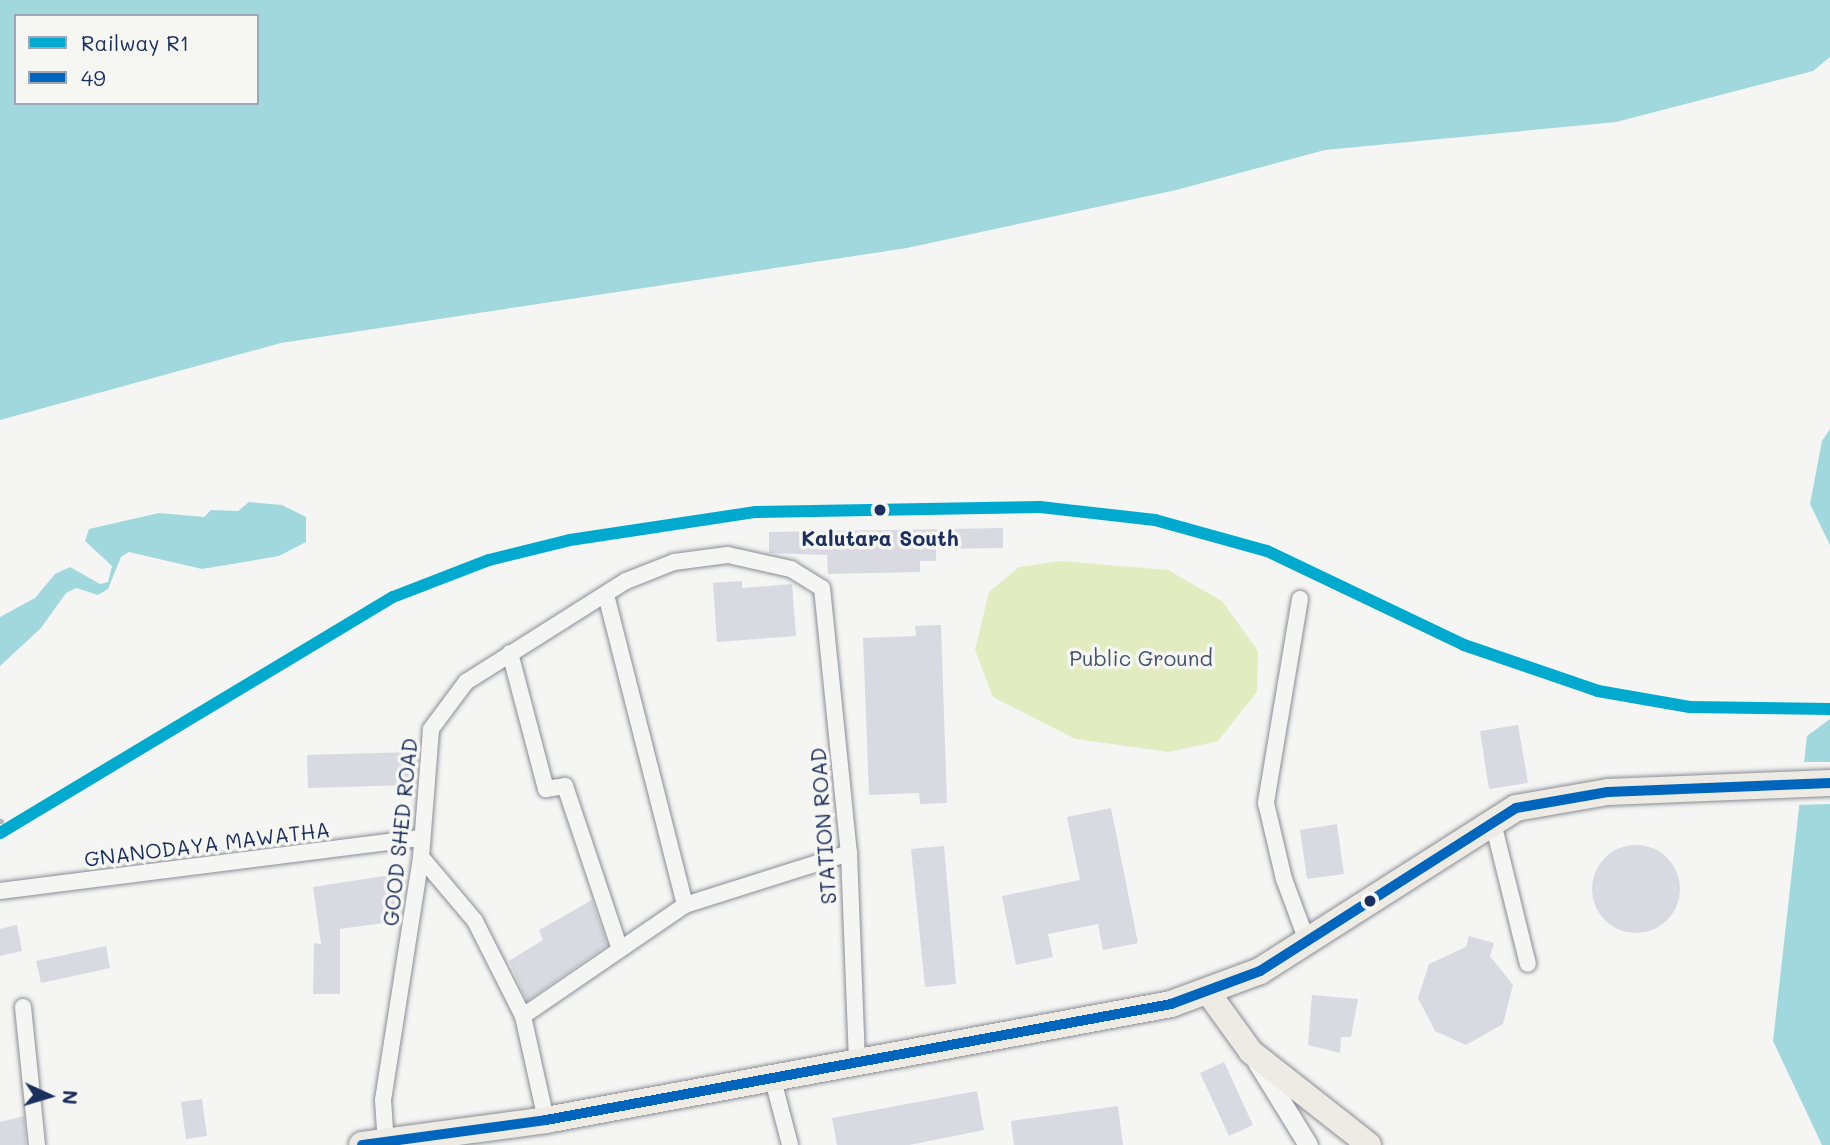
<!DOCTYPE html>
<html>
<head>
<meta charset="utf-8">
<style>
	body { margin:0 }
	#map { position:relative; width:1830px; height:1145px; overflow:hidden; background:#f5f5f3; font-family:Mali,sans-serif }
	div>[style] { position:absolute }
	[style*='--x'] { left:calc(var(--x)*1px); top:calc(var(--y)*1px); width:calc(var(--w)*1px); rotate:calc(var(--a)*1deg) }
	.green>* { inset:0; background:#e3ecc1 }
	.water>* { inset:0; background:#a0d8dd }
	.pier>* { inset:0; background:#f5f5f3 }
	.building>* { inset:0; background:#d9d9e1 }
	.round { border-radius:50% }
	.roads { filter:drop-shadow(0 0 2px #898d95) drop-shadow(0 0 2px #898d95) }
	.minor>* { height:16px; margin:-8px; padding:0 8px; transform-origin:8px; border-radius:8px; background:#f5f5f3 }
	.tertiary>* { height:19px; margin:-9.5px; padding:0 9.5px; transform-origin:9.5px; border-radius:9.5px; background:#f5f5f3 }
	.primary>* { height:24px; margin:-12px; padding:0 12px; transform-origin:12px; border-radius:12px; background:#eeebe4 }
	.trunk>* { height:26px; margin:-13px; padding:0 13px; transform-origin:13px; border-radius:13px; background:#eeebe4 }
	.rail>* { height:5px; margin:-2.5px; padding:0 2.5px; transform-origin:2.5px; border-radius:2.5px; background:#b2b4b9 }
	.bus-1>* { height:10px; margin:-5px; padding:0 5px; transform-origin:5px; border-radius:5px; background:#0065bd }
	.rail-1>* { height:12px; margin:-6px; padding:0 6px; transform-origin:6px; border-radius:6px; background:#00a9ce }
	.dots>* { width:19px; height:19px; translate:-50% -50%; box-sizing:border-box; border:4px solid #f6f6f2; border-radius:50% }
	span { translate:-50% -50%; white-space:nowrap; text-align:center; line-height:1.15; -webkit-text-stroke:7px #f6f6f2; paint-order:stroke }
	.stop-label { font-size:21px; color:#1b2f5e; font-weight:700 }
	.park-label { font-size:21px; color:#40536a }
	.street-label { font-size:21px; color:#1b2f5e }
	.legend { position:absolute; left:14px; top:14px; width:245px; height:91px; box-sizing:border-box; background:#f6f6f2; border:2px solid #9ea6b7; margin:0; padding:9px 12px; list-style:none; font-size:21px; color:#1b2f5e }
	.legend li { display:flex; align-items:center; gap:14px; height:35px }
	.legend b { width:35px; border:2px solid #9ea6b7 }
	.north { position:absolute; left:14px; top:1061px; width:70px; height:70px; -webkit-text-stroke:5px #f6f6f2; paint-order:stroke; rotate:94deg; font-size:19px; font-weight:700; line-height:28px; text-align:center; color:#1b2f5e }
	.north::after { content:''; display:block; margin:auto; width:24px; height:32px; background:#1b2f5e; clip-path:polygon(50% 0,100% 100%,50% 72%,0 100%) }
</style>
</head>
<body>
<div id="map">
	<div class="green">
		<i style="clip-path:polygon(1060px 561px,1168px 570px,1222px 601px,1258px 651px,1257px 692px,1218px 741px,1169px 752px,1075px 739px,993px 697px,975px 650px,989px 592px,1019px 567px)"></i>
	</div>
	<div class="water">
		<i style="clip-path:polygon(evenodd,0 0,1830px 0,1830px 57px,1813px 71px,1616px 122px,1325px 150px,1176px 190px,907px 248px,281px 343px,0 420px,0 0,16px 16px,257px 16px,257px 103px,16px 103px,16px 16px)"></i>
		<i style="clip-path:polygon(1830px 429px,1830px 545px,1810px 504px,1822px 441px)"></i>
		<i style="clip-path:polygon(249px 502px,282px 505px,306px 517px,306px 542px,279px 556px,202px 569px,129px 552px,121px 557px,108px 589px,98px 595px,76px 588px,66px 593px,41px 628px,0 666px,0 617px,35px 598px,55px 574px,70px 567px,100px 584px,108px 582px,112px 566px,85px 541px,89px 529px,159px 513px,204px 517px,211px 510px,238px 511px)"></i>
		<i style="clip-path:polygon(1830px 719px,1830px 1145px,1822px 1145px,1773px 1041px,1807px 736px)"></i>
	</div>
	<div class="pier">
		<i style="clip-path:polygon(1800px 762px,1830px 762px,1830px 804px,1796px 805px)"></i>
	</div>
	<div class="building">
		<i style="clip-path:polygon(1003px 528px,1003px 548px,936px 549px,936px 561px,920px 561px,920px 572px,828px 574px,827px 555px,769px 553px,769px 532px)"></i>
		<i style="clip-path:polygon(742px 581px,742px 588px,792px 584px,796px 636px,717px 642px,713px 583px)"></i>
		<i style="clip-path:polygon(941px 625px,947px 803px,920px 804px,919px 793px,869px 795px,863px 638px,916px 636px,915px 626px)"></i>
		<i style="clip-path:polygon(1518px 725px,1528px 783px,1489px 789px,1480px 731px)"></i>
		<i style="clip-path:polygon(409px 752px,410px 785px,308px 788px,307px 755px)"></i>
		<i style="clip-path:polygon(1111px 808px,1138px 943px,1103px 950px,1098px 924px,1048px 934px,1053px 957px,1016px 965px,1002px 896px,1080px 880px,1067px 817px)"></i>
		<i style="clip-path:polygon(1337px 824px,1344px 874px,1307px 879px,1300px 830px)"></i>
		<i class="round" style="left:1592px;top:845px;width:88px;height:88px"></i>
		<i style="clip-path:polygon(944px 846px,956px 984px,925px 987px,911px 849px)"></i>
		<i style="clip-path:polygon(391px 875px,398px 921px,340px 929px,340px 994px,313px 994px,314px 943px,321px 944px,313px 887px)"></i>
		<i style="clip-path:polygon(592px 900px,608px 945px,527px 1001px,509px 961px,543px 940px,539px 930px)"></i>
		<i style="clip-path:polygon(17px 925px,22px 951px,0 956px,0 929px)"></i>
		<i style="clip-path:polygon(1469px 936px,1494px 943px,1490px 956px,1513px 985px,1503px 1024px,1466px 1045px,1435px 1031px,1418px 998px,1429px 964px,1466px 947px)"></i>
		<i style="clip-path:polygon(106px 946px,110px 968px,41px 983px,36px 961px)"></i>
		<i style="clip-path:polygon(1312px 995px,1358px 999px,1351px 1037px,1341px 1037px,1340px 1053px,1308px 1045px)"></i>
		<i style="clip-path:polygon(1224px 1062px,1253px 1125px,1229px 1136px,1200px 1073px)"></i>
		<i style="clip-path:polygon(977px 1091px,984px 1130px,909px 1145px,837px 1145px,832px 1118px)"></i>
		<i style="clip-path:polygon(202px 1099px,207px 1136px,186px 1139px,181px 1102px)"></i>
		<i style="clip-path:polygon(1118px 1106px,1123px 1145px,1014px 1145px,1011px 1121px)"></i>
		<i style="clip-path:polygon(24px 1116px,26px 1145px,0 1145px,0 1122px)"></i>
	</div>
	<div class="roads">
		<div class="minor">
			<i style="--x:606;--y:595;--w:320;--a:75.7"></i>
			<i style="--x:1300;--y:599;--w:207;--a:99.5"></i>
			<i style="--x:1266;--y:803;--w:78;--a:76.7"></i>
			<i style="--x:1284;--y:879;--w:66;--a:69.6"></i>
			<i style="--x:510;--y:653;--w:141;--a:75.2"></i>
			<i style="--x:546;--y:789;--w:19;--a:-9"></i>
			<i style="--x:565;--y:786;--w:172;--a:71.4"></i>
			<i style="--x:1493;--y:823;--w:145;--a:76.1"></i>
			<i style="--x:421;--y:857;--w:84;--a:49.8"></i>
			<i style="--x:475;--y:921;--w:106;--a:63.2"></i>
			<i style="--x:523;--y:1016;--w:107;--a:77.5"></i>
			<i style="--x:0;--y:891;--w:423;--a:-7.2"></i>
			<i style="--x:23;--y:1007;--w:139;--a:84.2"></i>
			<i style="--x:523;--y:1016;--w:196;--a:-34.4"></i>
			<i style="--x:685;--y:905;--w:172;--a:-17.6"></i>
			<i style="--x:773;--y:1080;--w:67;--a:75.3"></i>
			<i style="--x:386;--y:1145;--w:45;--a:-93.8"></i>
			<i style="--x:383;--y:1100;--w:246;--a:-81.1"></i>
			<i style="--x:421;--y:857;--w:128;--a:-85.5"></i>
			<i style="--x:431;--y:729;--w:59;--a:-53.3"></i>
			<i style="--x:466;--y:682;--w:189;--a:-32.3"></i>
			<i style="--x:626;--y:581;--w:52;--a:-21.6"></i>
			<i style="--x:674;--y:562;--w:54;--a:-7.4"></i>
			<i style="--x:728;--y:555;--w:65;--a:12.5"></i>
			<i style="--x:791;--y:569;--w:36;--a:32"></i>
			<i style="--x:822;--y:588;--w:266;--a:84.2"></i>
			<i style="--x:849;--y:853;--w:209;--a:87.8"></i>
		</div>
		<div class="tertiary">
			<i style="--x:1257;--y:1062;--w:97;--a:58.4"></i>
		</div>
		<div class="primary">
			<i style="--x:1207;--y:991;--w:75;--a:54.2"></i>
			<i style="--x:1251;--y:1052;--w:150;--a:38.2"></i>
		</div>
		<div class="trunk">
			<i style="--x:362;--y:1145;--w:186;--a:-7.7"></i>
			<i style="--x:546;--y:1120;--w:636;--a:-10.51"></i>
			<i style="--x:1171;--y:1004;--w:95;--a:-20.3"></i>
			<i style="--x:1260;--y:971;--w:303;--a:-32.5"></i>
			<i style="--x:1516;--y:808;--w:93;--a:-9.9"></i>
			<i style="--x:1608;--y:792;--w:222;--a:-2.3"></i>
		</div>
	</div>
	<div class="rail">
		<i style="--x:0;--y:821;--w:1;--a:0"></i>
	</div>
	<div class="bus-1">
		<i style="--x:362;--y:1145;--w:186;--a:-7.7"></i>
		<i style="--x:546;--y:1120;--w:636;--a:-10.51"></i>
		<i style="--x:1171;--y:1004;--w:95;--a:-20.3"></i>
		<i style="--x:1260;--y:971;--w:303;--a:-32.5"></i>
		<i style="--x:1516;--y:808;--w:93;--a:-9.9"></i>
		<i style="--x:1608;--y:792;--w:222;--a:-2.3"></i>
	</div>
	<div class="rail-1">
		<i style="--x:0;--y:833;--w:458;--a:-31"></i>
		<i style="--x:393;--y:597;--w:103;--a:-21.1"></i>
		<i style="--x:489;--y:560;--w:83;--a:-13.9"></i>
		<i style="--x:570;--y:540;--w:188;--a:-8.6"></i>
		<i style="--x:756;--y:512;--w:284;--a:-1"></i>
		<i style="--x:1040;--y:507;--w:116;--a:6.4"></i>
		<i style="--x:1155;--y:520;--w:116;--a:15.5"></i>
		<i style="--x:1267;--y:551;--w:218;--a:25.5"></i>
		<i style="--x:1464;--y:645;--w:142;--a:18.9"></i>
		<i style="--x:1598;--y:691;--w:93;--a:9.9"></i>
		<i style="--x:1690;--y:707;--w:140;--a:0.8"></i>
	</div>
	<div class="dots">
		<i style="left:880px;top:510px;background:#1b2f5e"></i>
		<i style="left:1370px;top:901px;background:#1b2f5e"></i>
	</div>
	<div class="stop-label">
		<span style="left:880px;top:538px">Kalutara South</span>
	</div>
	<div class="park-label">
		<span style="left:1141px;top:658px">Public Ground</span>
	</div>
	<div class="street-label">
		<span style="left:823px;top:826px;rotate:-94deg">STATION ROAD</span>
		<span style="left:400px;top:832px;rotate:-84deg">GOOD SHED ROAD</span>
		<span style="left:207px;top:844px;rotate:-7deg">GNANODAYA MAWATHA</span>
	</div>
	<ul class="legend">
	<li><b style="height:9px;background:#00a9ce"></b>Railway R1</li>
	<li><b style="height:9px;background:#0065bd"></b>49</li>
	</ul>
	<div class="north">N</div>
</div>
</body>
</html>
